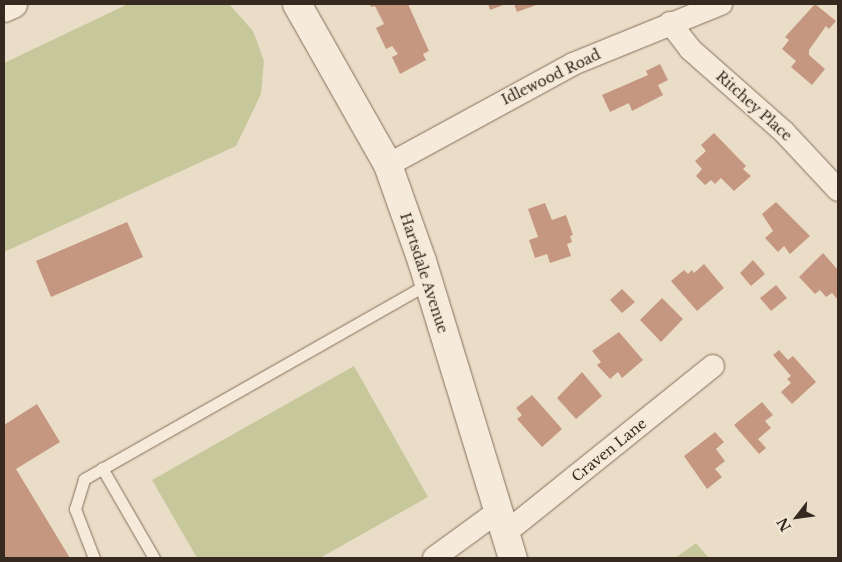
<!DOCTYPE html>
<html>
<head>
<meta charset="utf-8">
<style>
	body { margin:0 }
	#map { position:relative; width:842px; height:562px; overflow:hidden; background:#eaddc7; font-family:"Libre Baskerville",serif }
	div>[style] { position:absolute }
	[style*='--x'] { left:calc(var(--x)*1px); top:calc(var(--y)*1px); width:calc(var(--w)*1px); rotate:calc(var(--a)*1deg) }
	.green>* { inset:0; background:#c6c89c }
	.building>* { inset:0; background:#c59780 }
	.roads { filter:drop-shadow(0 0 1px #856f5e) drop-shadow(0 0 1px #856f5e) }
	.lane>* { height:11px; margin:-5.5px; padding:0 5.5px; transform-origin:5.5px; border-radius:5.5px; background:#f6ebda }
	.street>* { height:22px; margin:-11px; padding:0 11px; transform-origin:11px; border-radius:11px; background:#f6ebda }
	.secondary>* { height:28px; margin:-14px; padding:0 14px; transform-origin:14px; border-radius:14px; background:#f6ebda }
	span { translate:-50% -50%; white-space:nowrap; text-align:center; line-height:1.15; -webkit-text-stroke:4px #f3e8d6; paint-order:stroke }
	.street-label { font-size:14px; color:#362920 }
	.frame { position:absolute; inset:0; border:5px solid #362920; pointer-events:none }
	.north { position:absolute; left:772px; top:492px; width:50px; height:50px; -webkit-text-stroke:4px #f3e8d6; paint-order:stroke; rotate:240deg; font-size:14px; font-weight:700; line-height:20px; text-align:center; color:#362920 }
	.north::after { content:''; display:block; margin:auto; width:18px; height:22px; background:#362920; clip-path:polygon(50% 0,100% 100%,50% 72%,0 100%) }
</style>
</head>
<body>
<div id="map">
	<div class="green">
		<i style="clip-path:polygon(128px 4px,229px 4px,253px 31px,264px 61px,261px 94px,236px 146px,4px 252px,4px 63px)"></i>
		<i style="clip-path:polygon(354px 366px,428px 497px,320px 558px,197px 558px,152px 480px)"></i>
		<i style="clip-path:polygon(696px 543px,709px 558px,675px 558px)"></i>
	</div>
	<div class="building">
		<i style="clip-path:polygon(370px 4px,408px 4px,429px 51px,423px 54px,426px 60px,400px 74px,392px 57px,398px 54px,392px 46px,386px 49px,376px 28px,384px 24px,375px 6px,371px 7px)"></i>
		<i style="clip-path:polygon(488px 4px,506px 4px,490px 10px)"></i>
		<i style="clip-path:polygon(514px 4px,539px 4px,517px 12px)"></i>
		<i style="clip-path:polygon(815px 4px,836px 21px,829px 29px,826px 26px,809px 50px,809px 55px,825px 69px,812px 85px,791px 67px,796px 61px,782px 49px,789px 40px,785px 37px)"></i>
		<i style="clip-path:polygon(660px 64px,668px 80px,658px 85px,663px 95px,632px 111px,629px 103px,610px 112px,602px 95px,648px 75px,646px 71px)"></i>
		<i style="clip-path:polygon(714px 133px,746px 166px,743px 169px,751px 176px,734px 191px,721px 178px,715px 184px,711px 180px,705px 185px,696px 176px,702px 169px,695px 161px,706px 151px,701px 145px)"></i>
		<i style="clip-path:polygon(776px 202px,810px 236px,790px 254px,784px 246px,778px 252px,765px 238px,773px 231px,762px 214px)"></i>
		<i style="clip-path:polygon(545px 203px,552px 220px,566px 215px,573px 235px,570px 236px,572px 242px,567px 244px,571px 256px,550px 263px,547px 254px,535px 258px,529px 240px,538px 237px,528px 209px)"></i>
		<i style="clip-path:polygon(127px 222px,143px 257px,51px 297px,36px 261px)"></i>
		<i style="clip-path:polygon(823px 253px,838px 270px,838px 300px,832px 293px,826px 297px,820px 290px,815px 294px,799px 277px)"></i>
		<i style="clip-path:polygon(753px 260px,765px 274px,751px 286px,740px 273px)"></i>
		<i style="clip-path:polygon(704px 264px,724px 288px,697px 311px,671px 281px,684px 270px,688px 274px,692px 270px,694px 273px)"></i>
		<i style="clip-path:polygon(776px 285px,787px 298px,771px 311px,760px 298px)"></i>
		<i style="clip-path:polygon(622px 289px,635px 302px,622px 313px,610px 300px)"></i>
		<i style="clip-path:polygon(662px 298px,683px 319px,661px 342px,640px 320px)"></i>
		<i style="clip-path:polygon(619px 332px,643px 360px,622px 378px,618px 372px,610px 379px,597px 365px,601px 362px,592px 351px)"></i>
		<i style="clip-path:polygon(779px 350px,788px 360px,793px 356px,816px 382px,792px 404px,781px 392px,791px 383px,787px 379px,791px 376px,773px 355px)"></i>
		<i style="clip-path:polygon(582px 372px,602px 396px,576px 419px,557px 398px)"></i>
		<i style="clip-path:polygon(532px 395px,562px 429px,542px 447px,517px 419px,522px 415px,516px 408px)"></i>
		<i style="clip-path:polygon(762px 402px,773px 415px,765px 421px,771px 428px,758px 439px,766px 448px,759px 454px,734px 425px)"></i>
		<i style="clip-path:polygon(37px 404px,60px 442px,16px 469px,70px 558px,4px 558px,4px 425px)"></i>
		<i style="clip-path:polygon(715px 432px,724px 442px,716px 449px,725px 461px,715px 469px,722px 477px,707px 489px,684px 456px)"></i>
	</div>
	<div class="roads">
		<div class="lane">
			<i style="--x:102;--y:468;--w:104;--a:60"></i>
			<i style="--x:94;--y:558;--w:53;--a:-111.2"></i>
			<i style="--x:75;--y:509;--w:31;--a:-73"></i>
			<i style="--x:84;--y:479;--w:397;--a:-29.6"></i>
		</div>
		<div class="street">
			<i style="--x:670;--y:23;--w:33;--a:52"></i>
			<i style="--x:690;--y:49;--w:125;--a:41.4"></i>
			<i style="--x:784;--y:132;--w:79;--a:47"></i>
			<i style="--x:388;--y:165;--w:211;--a:-28.6"></i>
			<i style="--x:573;--y:64;--w:160;--a:-22.1"></i>
			<i style="--x:504;--y:534;--w:268;--a:-38.8"></i>
			<i style="--x:434;--y:558;--w:78;--a:-36.1"></i>
		</div>
		<div class="secondary">
			<i style="--x:297;--y:4;--w:185;--a:60.5"></i>
			<i style="--x:388;--y:165;--w:102;--a:70.5"></i>
			<i style="--x:422;--y:261;--w:311;--a:73"></i>
			<i style="--x:4;--y:8;--w:10;--a:-24"></i>
		</div>
	</div>
	<div class="street-label">
		<span style="left:551px;top:77px;rotate:-26deg">Idlewood Road</span>
		<span style="left:754px;top:106px;rotate:42deg">Ritchey Place</span>
		<span style="left:424px;top:273px;rotate:72deg">Hartsdale Avenue</span>
		<span style="left:609px;top:450px;rotate:-39deg">Craven Lane</span>
	</div>
	<div class="frame"></div>
	<div class="north">N</div>
</div>
</body>
</html>
